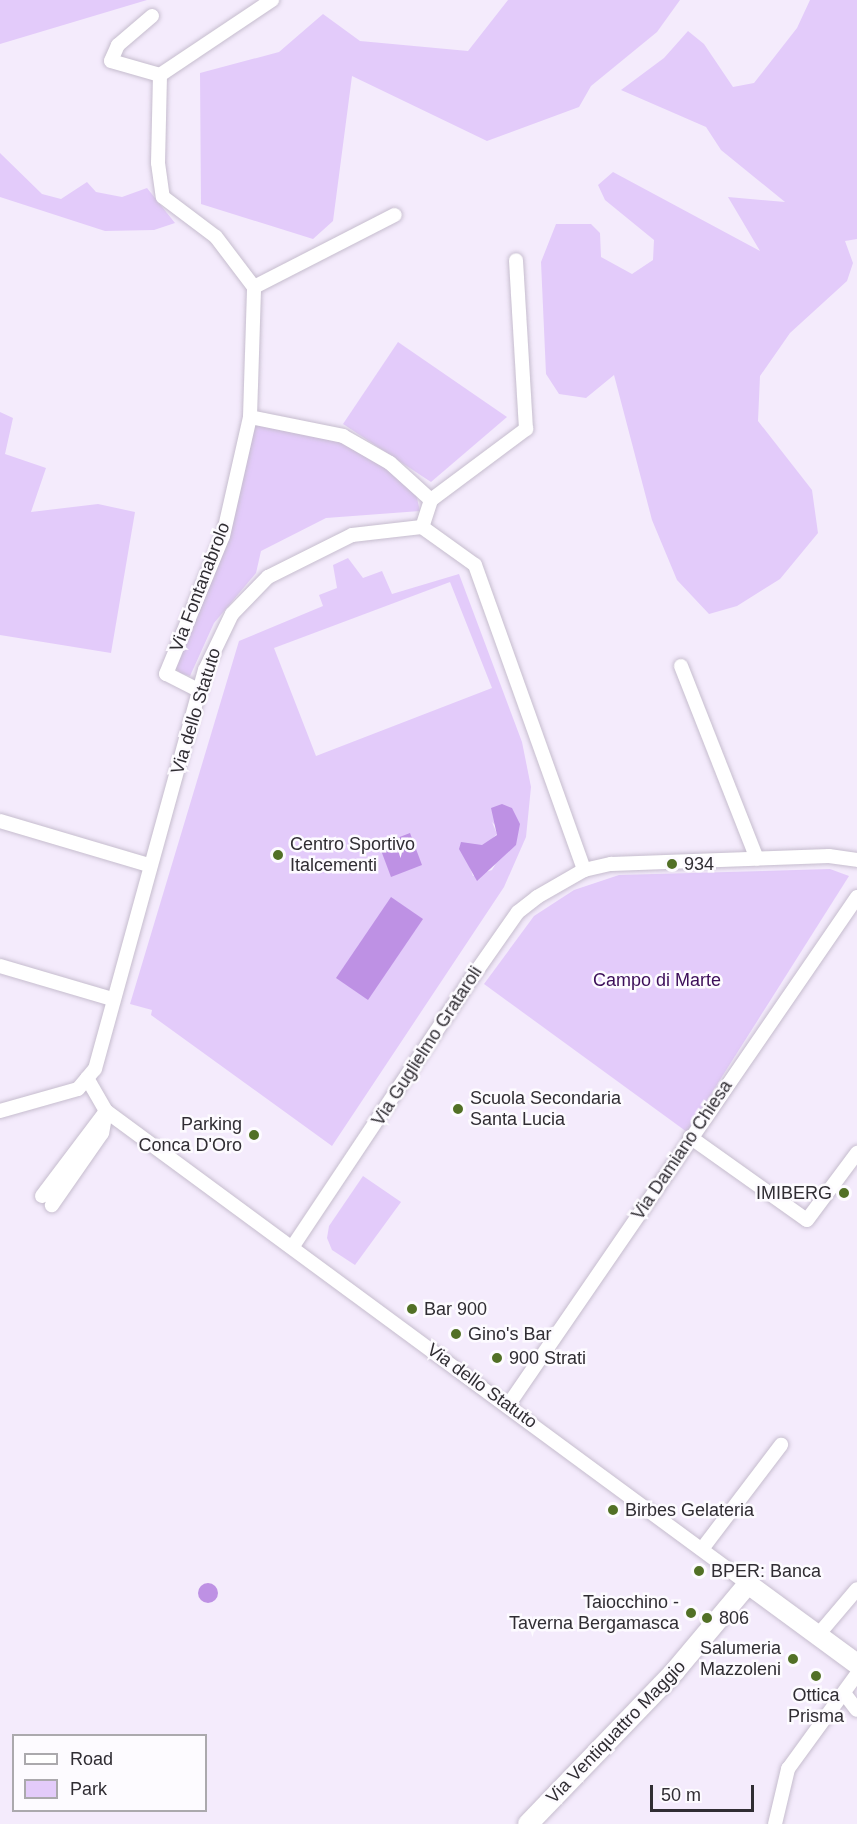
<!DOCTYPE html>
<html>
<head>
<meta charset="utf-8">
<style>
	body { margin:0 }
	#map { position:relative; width:857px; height:1824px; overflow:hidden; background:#f4ebfc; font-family:Arial,sans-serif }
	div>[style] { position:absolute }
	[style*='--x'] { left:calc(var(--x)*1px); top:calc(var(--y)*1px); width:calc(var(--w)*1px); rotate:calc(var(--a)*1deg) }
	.green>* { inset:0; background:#e3cbfa }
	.water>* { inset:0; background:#be91e4 }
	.round { border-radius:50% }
	.roads { filter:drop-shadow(0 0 2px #c6bdce) drop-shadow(0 0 2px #c6bdce) }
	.street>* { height:14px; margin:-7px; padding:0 7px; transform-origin:7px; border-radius:7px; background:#fff }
	.secondary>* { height:20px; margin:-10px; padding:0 10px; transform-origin:10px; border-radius:10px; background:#fff }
	.dots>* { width:16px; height:16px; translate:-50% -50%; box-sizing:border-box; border:3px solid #fdfbff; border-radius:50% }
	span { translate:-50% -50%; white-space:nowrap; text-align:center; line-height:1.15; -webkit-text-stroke:5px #fdfbff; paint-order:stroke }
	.street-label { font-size:18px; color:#302d33 }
	.poi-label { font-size:18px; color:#302d33 }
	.left { translate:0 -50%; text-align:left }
	.right { translate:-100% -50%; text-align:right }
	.park-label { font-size:18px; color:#3c0e59 }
	.legend { position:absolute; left:12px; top:1734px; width:195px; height:78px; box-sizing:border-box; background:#fdfbff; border:2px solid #aba9ad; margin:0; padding:8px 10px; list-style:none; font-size:18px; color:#302d33 }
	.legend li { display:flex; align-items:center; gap:12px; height:30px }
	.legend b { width:30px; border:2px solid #aba9ad }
	.scale { position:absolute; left:650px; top:1785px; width:104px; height:27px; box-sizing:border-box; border:3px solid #302d33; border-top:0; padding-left:8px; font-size:18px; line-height:21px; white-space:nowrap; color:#302d33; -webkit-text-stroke:4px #fdfbff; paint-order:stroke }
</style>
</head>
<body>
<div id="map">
	<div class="green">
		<i style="clip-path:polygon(0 0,147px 0,0 44px)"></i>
		<i style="clip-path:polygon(508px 0,680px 0,657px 32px,591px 86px,579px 107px,487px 141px,352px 76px,333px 221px,313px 239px,201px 204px,200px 73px,279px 52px,323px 14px,360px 41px,468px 51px)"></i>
		<i style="clip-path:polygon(810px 0,857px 0,857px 239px,845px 241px,853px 263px,847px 281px,790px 333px,760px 376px,758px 421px,812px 490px,818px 533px,780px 579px,737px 606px,709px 614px,677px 580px,652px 520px,614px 375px,586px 398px,559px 394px,546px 374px,541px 262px,556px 224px,591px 224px,600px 233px,601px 257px,632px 274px,653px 260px,654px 240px,605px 200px,598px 185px,613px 172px,760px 251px,728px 197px,785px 202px,721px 150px,706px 127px,621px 90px,664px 58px,688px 31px,704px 44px,733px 87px,754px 83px,797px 28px)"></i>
		<i style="clip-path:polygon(0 153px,42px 194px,61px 199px,87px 182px,96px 192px,122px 197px,147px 188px,175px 223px,154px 230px,105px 231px,0 197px)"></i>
		<i style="clip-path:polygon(398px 342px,507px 417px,431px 482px,343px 424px)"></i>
		<i style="clip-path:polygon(0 412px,13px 418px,5px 454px,46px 468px,31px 512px,98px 504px,135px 512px,111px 653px,0 635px)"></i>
		<i style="clip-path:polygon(256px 422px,341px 441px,396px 475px,416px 494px,420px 511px,326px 518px,261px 551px,256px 573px,214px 623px,190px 676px,180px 673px,175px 667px,215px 563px)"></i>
		<i style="clip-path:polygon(evenodd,348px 558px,363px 578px,382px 571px,392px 594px,459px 574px,522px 742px,531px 787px,526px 837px,504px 887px,332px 1146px,151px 1015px,152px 1010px,130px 1004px,239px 641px,323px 606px,319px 595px,337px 588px,333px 565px,348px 558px,450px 582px,492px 688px,316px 756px,274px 648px,450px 582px,348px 558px,492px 822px,516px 845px,503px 851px,492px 870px,473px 876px,468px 862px,497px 834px,492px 822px)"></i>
		<i style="clip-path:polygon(830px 869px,849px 876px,687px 1132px,484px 984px,534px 916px,574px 890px,619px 875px)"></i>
		<i style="clip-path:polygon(363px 1176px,401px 1202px,355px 1265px,332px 1250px,327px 1238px,329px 1226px)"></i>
	</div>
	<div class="water">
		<i style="clip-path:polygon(502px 804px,512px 808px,520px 824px,516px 845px,477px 881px,459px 849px,461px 842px,482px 845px,497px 835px,491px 808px)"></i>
		<i style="clip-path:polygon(410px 833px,422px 865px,391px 877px,379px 845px)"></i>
		<i style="clip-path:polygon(391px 897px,423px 919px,368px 1000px,336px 978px)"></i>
		<i class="round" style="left:198px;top:1583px;width:20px;height:20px"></i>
	</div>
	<div class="roads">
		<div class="street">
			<i style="--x:152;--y:16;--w:45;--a:139.5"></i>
			<i style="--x:118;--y:45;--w:17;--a:114"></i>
			<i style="--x:111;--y:61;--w:51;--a:15.9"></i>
			<i style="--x:160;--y:75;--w:88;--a:91.3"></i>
			<i style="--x:158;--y:163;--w:34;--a:82"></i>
			<i style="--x:163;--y:197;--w:66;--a:37"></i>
			<i style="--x:216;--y:237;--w:63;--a:52.8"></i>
			<i style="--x:160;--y:75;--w:135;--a:-33.8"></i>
			<i style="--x:250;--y:417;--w:130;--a:-88.2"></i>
			<i style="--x:254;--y:287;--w:158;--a:-27.1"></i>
			<i style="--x:431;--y:500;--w:119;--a:-36.8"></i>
			<i style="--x:526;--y:429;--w:169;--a:-93.4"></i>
			<i style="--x:681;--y:666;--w:207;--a:68.5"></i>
			<i style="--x:200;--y:691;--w:38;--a:-153"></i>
			<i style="--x:166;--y:674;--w:149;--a:-67.6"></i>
			<i style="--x:223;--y:536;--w:122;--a:-77.2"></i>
			<i style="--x:250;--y:417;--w:95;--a:11.5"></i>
			<i style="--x:343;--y:436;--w:54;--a:29.9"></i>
			<i style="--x:390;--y:463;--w:55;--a:42.1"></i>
			<i style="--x:431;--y:500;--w:28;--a:108"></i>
			<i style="--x:0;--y:821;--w:155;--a:16.5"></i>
			<i style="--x:0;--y:966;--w:117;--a:16.4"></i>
			<i style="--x:87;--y:1078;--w:38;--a:60"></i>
			<i style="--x:106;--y:1111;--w:797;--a:36.38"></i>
			<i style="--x:0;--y:1111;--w:81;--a:-15.8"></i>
			<i style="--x:78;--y:1089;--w:26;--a:-50"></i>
			<i style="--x:95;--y:1069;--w:414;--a:-74.6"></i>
			<i style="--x:205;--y:670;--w:62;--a:-64.3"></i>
			<i style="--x:232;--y:614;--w:52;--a:-45.8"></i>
			<i style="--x:268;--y:577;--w:94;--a:-26.6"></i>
			<i style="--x:352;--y:535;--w:70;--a:-6.5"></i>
			<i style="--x:422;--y:527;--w:65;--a:35.6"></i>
			<i style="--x:475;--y:565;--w:324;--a:70.3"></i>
			<i style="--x:690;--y:1137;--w:143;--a:35.4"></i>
			<i style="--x:807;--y:1220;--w:84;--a:-53.3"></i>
			<i style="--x:42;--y:1196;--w:106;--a:-53"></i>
			<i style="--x:106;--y:1111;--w:22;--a:100"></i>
			<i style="--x:102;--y:1133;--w:88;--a:124.8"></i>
			<i style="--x:293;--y:1246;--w:321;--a:-56.3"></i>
			<i style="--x:471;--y:979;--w:82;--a:-55"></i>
			<i style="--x:518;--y:912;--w:24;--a:-38"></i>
			<i style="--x:537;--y:897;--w:54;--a:-29.9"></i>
			<i style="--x:584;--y:870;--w:28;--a:-13"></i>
			<i style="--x:611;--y:864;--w:218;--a:-2.1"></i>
			<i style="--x:829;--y:856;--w:28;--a:8"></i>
			<i style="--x:509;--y:1404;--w:615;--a:-55.53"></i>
			<i style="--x:702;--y:1549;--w:131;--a:-52.8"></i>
			<i style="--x:818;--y:1635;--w:60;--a:-49.7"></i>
			<i style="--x:844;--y:1693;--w:21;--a:53"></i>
			<i style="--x:775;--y:1824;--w:57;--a:-76.7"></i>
			<i style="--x:788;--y:1769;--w:117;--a:-54"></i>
		</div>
		<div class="secondary">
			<i style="--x:528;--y:1824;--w:212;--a:-46.1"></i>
			<i style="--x:675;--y:1671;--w:114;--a:-50"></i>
			<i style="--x:748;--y:1584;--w:135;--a:36.3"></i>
		</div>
	</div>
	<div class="dots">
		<i style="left:278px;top:855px;background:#527026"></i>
		<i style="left:672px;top:864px;background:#527026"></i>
		<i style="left:458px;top:1109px;background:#527026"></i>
		<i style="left:254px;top:1135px;background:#527026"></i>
		<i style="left:844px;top:1193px;background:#527026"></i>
		<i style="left:412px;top:1309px;background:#527026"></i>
		<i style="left:456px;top:1334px;background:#527026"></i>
		<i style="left:497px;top:1358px;background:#527026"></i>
		<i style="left:613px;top:1510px;background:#527026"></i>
		<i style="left:699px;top:1571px;background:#527026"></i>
		<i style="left:691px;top:1613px;background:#527026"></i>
		<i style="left:707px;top:1618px;background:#527026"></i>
		<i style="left:793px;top:1659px;background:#527026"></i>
		<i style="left:816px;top:1676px;background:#527026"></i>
	</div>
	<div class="street-label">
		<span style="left:200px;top:587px;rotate:-69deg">Via Fontanabrolo</span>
		<span style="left:196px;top:711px;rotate:-73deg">Via dello Statuto</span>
		<span style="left:427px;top:1046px;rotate:-57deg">Via Guglielmo Grataroli</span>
		<span style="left:682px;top:1150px;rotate:-56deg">Via Damiano Chiesa</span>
		<span style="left:482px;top:1386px;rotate:36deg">Via dello Statuto</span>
		<span style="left:616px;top:1732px;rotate:-46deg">Via Ventiquattro Maggio</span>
	</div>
	<div class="poi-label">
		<span class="left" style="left:290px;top:855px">Centro Sportivo<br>Italcementi</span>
		<span class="left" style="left:684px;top:864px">934</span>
		<span class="left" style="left:470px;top:1109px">Scuola Secondaria<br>Santa Lucia</span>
		<span class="right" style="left:242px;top:1135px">Parking<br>Conca D'Oro</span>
		<span class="right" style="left:832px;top:1193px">IMIBERG</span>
		<span class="left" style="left:424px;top:1309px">Bar 900</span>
		<span class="left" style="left:468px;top:1334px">Gino's Bar</span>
		<span class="left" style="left:509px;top:1358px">900 Strati</span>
		<span class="left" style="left:625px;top:1510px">Birbes Gelateria</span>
		<span class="left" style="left:711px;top:1571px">BPER: Banca</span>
		<span class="right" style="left:679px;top:1613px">Taiocchino -<br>Taverna Bergamasca</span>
		<span class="left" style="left:719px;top:1618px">806</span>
		<span class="right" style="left:781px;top:1659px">Salumeria<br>Mazzoleni</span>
		<span style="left:816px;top:1706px">Ottica<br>Prisma</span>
	</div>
	<div class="park-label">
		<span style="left:657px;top:980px">Campo di Marte</span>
	</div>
	<ul class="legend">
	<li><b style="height:8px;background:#fff"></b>Road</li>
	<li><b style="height:16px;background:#e3cbfa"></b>Park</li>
	</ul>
	<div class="scale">50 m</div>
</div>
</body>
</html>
